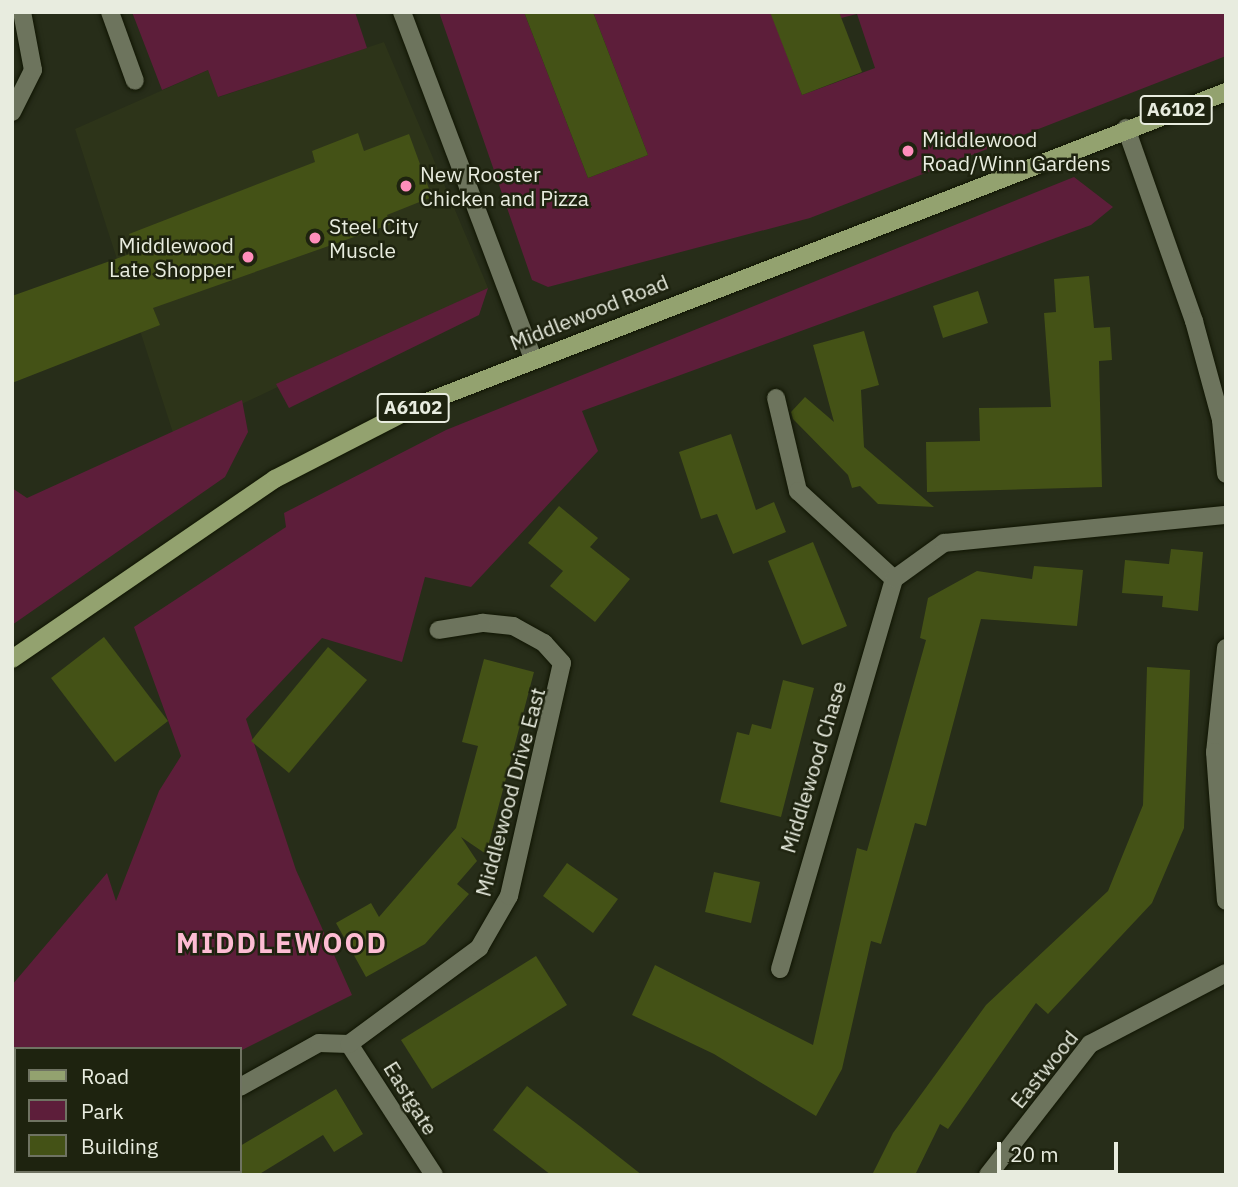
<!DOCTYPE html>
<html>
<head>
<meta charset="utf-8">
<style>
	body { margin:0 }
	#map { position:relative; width:1238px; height:1187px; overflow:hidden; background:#272d19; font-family:"IBM Plex Sans",sans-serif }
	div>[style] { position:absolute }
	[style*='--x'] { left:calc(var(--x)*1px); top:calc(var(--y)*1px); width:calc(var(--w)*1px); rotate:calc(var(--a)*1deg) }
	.built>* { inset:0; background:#2d3419 }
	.green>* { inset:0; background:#5d1e3a }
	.building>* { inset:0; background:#445216 }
	.roads { filter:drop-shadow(0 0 2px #101503) drop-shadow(0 0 2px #101503) }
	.minor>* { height:18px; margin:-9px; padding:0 9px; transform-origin:9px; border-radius:9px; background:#6d745d }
	.primary>* { height:18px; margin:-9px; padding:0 9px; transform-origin:9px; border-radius:9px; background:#93a26f }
	.dots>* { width:19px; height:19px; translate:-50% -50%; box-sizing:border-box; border:4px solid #1e230f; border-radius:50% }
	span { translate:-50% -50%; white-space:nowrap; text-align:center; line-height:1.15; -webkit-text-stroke:5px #1e230f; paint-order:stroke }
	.shield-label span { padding:2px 5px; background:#1e230f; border:2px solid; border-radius:5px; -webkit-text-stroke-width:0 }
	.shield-label { font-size:19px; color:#e8ecdf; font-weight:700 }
	.poi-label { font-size:21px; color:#e8ecdf }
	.left { translate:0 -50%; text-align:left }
	.right { translate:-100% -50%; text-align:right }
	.street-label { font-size:21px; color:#e8ecdf }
	.district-label { font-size:28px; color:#fdbcd3; font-weight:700; letter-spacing:2px }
	.frame { position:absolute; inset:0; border:14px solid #e8ecdf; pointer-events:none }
	.legend { position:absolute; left:14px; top:1047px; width:228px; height:126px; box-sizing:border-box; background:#1e230f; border:2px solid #6f7362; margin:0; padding:9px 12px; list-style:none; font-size:21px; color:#e8ecdf }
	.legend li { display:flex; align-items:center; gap:14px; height:35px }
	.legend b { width:35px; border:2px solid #6f7362 }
	.scale { position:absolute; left:997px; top:1142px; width:121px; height:32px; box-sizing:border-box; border:4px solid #e8ecdf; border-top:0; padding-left:9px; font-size:21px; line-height:24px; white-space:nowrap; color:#e8ecdf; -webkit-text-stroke:5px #1e230f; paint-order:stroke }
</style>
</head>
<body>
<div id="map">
	<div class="built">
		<i style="clip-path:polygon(384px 42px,488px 288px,174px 436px,75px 129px,208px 70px,219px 97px)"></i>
	</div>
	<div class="green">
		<i style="clip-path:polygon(132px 12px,355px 12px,367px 48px,218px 97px,208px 70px,162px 90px)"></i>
		<i style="clip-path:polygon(439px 12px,524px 12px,588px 178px,648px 155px,593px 12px,771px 12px,802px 95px,875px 68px,857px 14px,841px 18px,839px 12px,1226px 12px,1226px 56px,810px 218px,548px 287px,532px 280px)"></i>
		<i style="clip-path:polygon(1074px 177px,1113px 207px,1091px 225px,582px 411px,598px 451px,471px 587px,425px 577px,402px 662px,322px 638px,246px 719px,296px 870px,352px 995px,240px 1051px,16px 1049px,16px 1171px,56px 1171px,12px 1175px,12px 985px,107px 873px,116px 901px,159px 791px,181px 756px,134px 627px,286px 527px,284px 513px,446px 430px)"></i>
		<i style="clip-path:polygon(488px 288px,479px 315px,289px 408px,276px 384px)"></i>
		<i style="clip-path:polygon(242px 400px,248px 432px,225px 477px,12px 625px,12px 488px,27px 498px)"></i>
	</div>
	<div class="building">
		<i style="clip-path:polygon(524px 12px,593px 12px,648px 155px,588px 178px)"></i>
		<i style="clip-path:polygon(770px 12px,839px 12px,862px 72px,802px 95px)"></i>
		<i style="clip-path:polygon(358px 133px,364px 151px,409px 134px,432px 197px,387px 215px,391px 224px,153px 308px,160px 325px,12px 383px,12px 296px,138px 251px,129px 234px,315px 162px,312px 151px)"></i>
		<i style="clip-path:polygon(1089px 276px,1094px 328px,1110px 327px,1112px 360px,1099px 361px,1102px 487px,927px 492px,926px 442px,980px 441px,979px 408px,1051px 407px,1044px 313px,1056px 312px,1054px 279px)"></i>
		<i style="clip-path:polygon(978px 291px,988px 323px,943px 338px,933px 306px)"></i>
		<i style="clip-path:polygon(864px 331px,879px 385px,861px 390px,864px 447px,934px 507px,878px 504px,860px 486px,852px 488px,848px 475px,793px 419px,791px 412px,805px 397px,834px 422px,813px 345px)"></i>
		<i style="clip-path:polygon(731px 434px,756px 510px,774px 502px,786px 532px,733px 554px,717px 514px,701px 519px,679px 452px)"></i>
		<i style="clip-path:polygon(559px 506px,598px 538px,590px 547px,630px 579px,595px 622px,550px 586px,563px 571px,528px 543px)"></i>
		<i style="clip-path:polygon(813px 542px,847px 626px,802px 645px,768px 561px)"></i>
		<i style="clip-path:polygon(1171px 549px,1203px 552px,1198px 611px,1162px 607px,1163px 596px,1122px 593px,1125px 560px,1169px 564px)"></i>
		<i style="clip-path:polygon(1034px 566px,1083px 570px,1077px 626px,981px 619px,926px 826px,915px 823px,881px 944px,871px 941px,842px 1069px,816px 1116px,714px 1054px,632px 1015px,655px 965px,813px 1045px,857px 848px,867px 851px,926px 640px,920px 638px,928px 598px,977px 571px,1032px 579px)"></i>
		<i style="clip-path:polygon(104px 637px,168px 721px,115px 762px,51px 678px)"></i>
		<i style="clip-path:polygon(328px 647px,367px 680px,289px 773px,251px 741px)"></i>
		<i style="clip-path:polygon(484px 659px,534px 672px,486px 854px,461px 837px,477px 861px,457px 884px,469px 894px,425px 944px,366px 977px,336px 923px,371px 903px,379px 917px,456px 828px,478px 746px,462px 742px)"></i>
		<i style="clip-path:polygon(1147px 667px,1190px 670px,1184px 828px,1152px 903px,1048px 1014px,1036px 1003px,948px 1129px,940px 1124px,915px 1175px,872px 1175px,893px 1133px,986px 1005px,1108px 891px,1143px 805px)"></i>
		<i style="clip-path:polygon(783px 680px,814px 688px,781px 817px,720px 802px,737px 732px,749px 735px,752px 724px,771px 729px)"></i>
		<i style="clip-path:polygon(567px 863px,618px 899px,593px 933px,543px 896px)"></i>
		<i style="clip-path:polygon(714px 872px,760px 882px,751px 923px,705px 912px)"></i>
		<i style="clip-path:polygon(536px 956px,567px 1005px,432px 1089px,401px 1040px)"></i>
		<i style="clip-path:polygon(527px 1086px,581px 1127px,642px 1175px,551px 1175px,493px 1130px)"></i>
		<i style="clip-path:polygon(336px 1089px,363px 1134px,334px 1152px,323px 1135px,258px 1175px,240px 1175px,240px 1146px)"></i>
	</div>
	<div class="roads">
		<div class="minor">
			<i style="--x:110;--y:12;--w:73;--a:70.1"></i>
			<i style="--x:402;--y:12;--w:370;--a:69.3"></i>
			<i style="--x:12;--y:112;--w:47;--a:-63.4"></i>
			<i style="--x:33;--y:70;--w:59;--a:-100.7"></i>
			<i style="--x:1126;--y:128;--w:205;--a:70.6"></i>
			<i style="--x:1194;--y:321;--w:103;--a:74.7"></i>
			<i style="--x:1221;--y:420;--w:54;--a:84.7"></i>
			<i style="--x:776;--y:398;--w:96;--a:76.7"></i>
			<i style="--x:798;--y:491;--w:130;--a:42.5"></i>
			<i style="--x:1226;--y:648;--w:105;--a:96"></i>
			<i style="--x:1215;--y:752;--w:149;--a:85.8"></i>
			<i style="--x:780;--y:969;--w:406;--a:-73.7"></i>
			<i style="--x:894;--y:579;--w:62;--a:-35.8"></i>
			<i style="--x:944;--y:543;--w:283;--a:-5.7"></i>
			<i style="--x:349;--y:1044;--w:156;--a:57"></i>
			<i style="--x:240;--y:1087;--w:90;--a:-29.1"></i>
			<i style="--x:319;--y:1043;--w:30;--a:2"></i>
			<i style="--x:349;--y:1044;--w:162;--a:-36.4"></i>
			<i style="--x:479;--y:948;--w:60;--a:-60"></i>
			<i style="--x:509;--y:896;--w:239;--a:-77.2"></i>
			<i style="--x:562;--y:663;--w:27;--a:-132"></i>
			<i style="--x:544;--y:643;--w:35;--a:-151"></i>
			<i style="--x:513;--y:626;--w:31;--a:-174"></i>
			<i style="--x:482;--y:623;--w:44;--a:170.8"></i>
			<i style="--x:96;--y:1175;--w:6;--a:-39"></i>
			<i style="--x:988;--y:1175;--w:166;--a:-52.1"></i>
			<i style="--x:1090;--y:1044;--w:153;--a:-27.6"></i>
		</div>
		<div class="primary">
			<i style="--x:12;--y:659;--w:319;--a:-34.4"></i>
			<i style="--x:275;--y:479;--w:162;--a:-27.2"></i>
			<i style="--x:419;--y:405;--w:866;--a:-21.2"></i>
		</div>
	</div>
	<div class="dots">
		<i style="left:908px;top:151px;background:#ff8ebb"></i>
		<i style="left:406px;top:186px;background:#ff8ebb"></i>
		<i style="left:315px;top:238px;background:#ff8ebb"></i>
		<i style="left:248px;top:257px;background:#ff8ebb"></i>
	</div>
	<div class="shield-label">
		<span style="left:1176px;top:110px">A6102</span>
		<span style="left:413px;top:408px">A6102</span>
	</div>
	<div class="poi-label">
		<span class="left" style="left:922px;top:151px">Middlewood<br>Road/Winn Gardens</span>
		<span class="left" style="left:420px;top:186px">New Rooster<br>Chicken and Pizza</span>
		<span class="left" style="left:329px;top:238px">Steel City<br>Muscle</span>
		<span class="right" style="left:234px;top:257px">Middlewood<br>Late Shopper</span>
	</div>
	<div class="street-label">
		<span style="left:589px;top:312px;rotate:-22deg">Middlewood Road</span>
		<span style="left:813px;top:767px;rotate:-73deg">Middlewood Chase</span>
		<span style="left:510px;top:792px;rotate:-75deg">Middlewood Drive East</span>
		<span style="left:1044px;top:1069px;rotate:-51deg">Eastwood</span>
		<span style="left:411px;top:1098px;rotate:58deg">Eastgate</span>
	</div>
	<div class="district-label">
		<span style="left:282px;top:943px">MIDDLEWOOD</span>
	</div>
	<div class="frame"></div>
	<ul class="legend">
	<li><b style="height:9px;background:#93a26f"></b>Road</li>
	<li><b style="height:19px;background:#5d1e3a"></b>Park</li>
	<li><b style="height:19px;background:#445216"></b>Building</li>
	</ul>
	<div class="scale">20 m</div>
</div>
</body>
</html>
